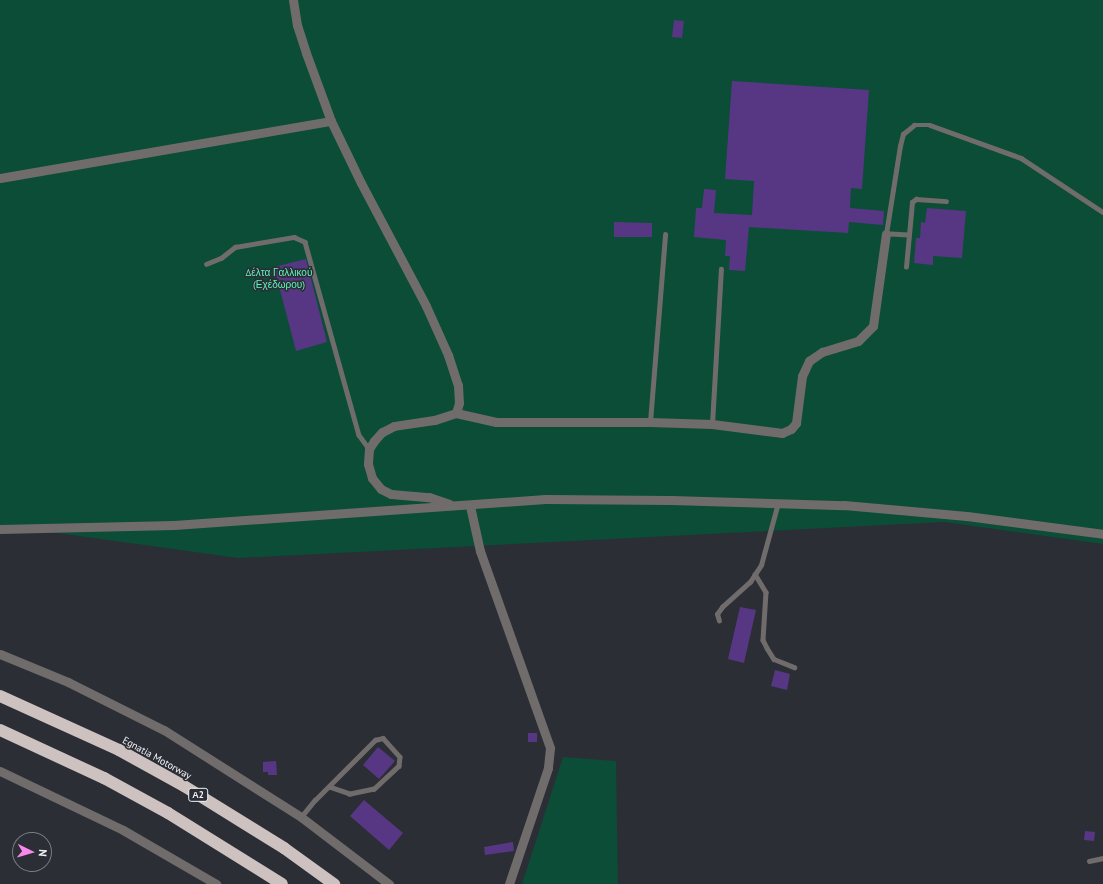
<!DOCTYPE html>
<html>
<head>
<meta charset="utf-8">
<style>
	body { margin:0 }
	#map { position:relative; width:1103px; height:884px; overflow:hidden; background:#2b2e35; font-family:"PT Sans",sans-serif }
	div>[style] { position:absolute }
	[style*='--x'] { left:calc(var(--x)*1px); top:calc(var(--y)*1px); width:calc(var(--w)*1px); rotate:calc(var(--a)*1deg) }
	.green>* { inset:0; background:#0b4d36 }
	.building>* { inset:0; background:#573783 }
	.lane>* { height:4.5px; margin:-2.25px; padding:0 2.25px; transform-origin:2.25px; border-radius:2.25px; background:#716c6c }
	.street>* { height:9px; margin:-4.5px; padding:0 4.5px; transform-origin:4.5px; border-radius:4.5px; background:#716c6c }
	.highway>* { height:12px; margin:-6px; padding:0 6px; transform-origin:6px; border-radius:6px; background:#cec2c1 }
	span { translate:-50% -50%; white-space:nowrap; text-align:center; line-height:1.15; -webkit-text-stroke:3px #2b2e35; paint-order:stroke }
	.shield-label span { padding:1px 3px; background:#2b2e35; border:1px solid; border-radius:3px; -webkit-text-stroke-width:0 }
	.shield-label { font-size:9px; color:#f2f3f8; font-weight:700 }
	.park-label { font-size:10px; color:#5ff6bb }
	.street-label { font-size:10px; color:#f2f3f8 }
	.north { position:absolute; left:12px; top:832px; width:40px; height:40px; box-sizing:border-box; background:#2b2e35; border:1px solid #7b7d83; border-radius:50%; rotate:95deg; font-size:11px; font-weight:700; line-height:16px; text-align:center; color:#f2f3f8 }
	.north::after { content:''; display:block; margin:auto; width:14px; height:18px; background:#f888eb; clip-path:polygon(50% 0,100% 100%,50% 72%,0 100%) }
</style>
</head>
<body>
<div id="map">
	<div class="green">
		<i style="clip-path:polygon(0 0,1103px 0,1103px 544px,944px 522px,238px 558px,0 525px)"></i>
		<i style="clip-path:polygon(563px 757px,616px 761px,618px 884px,522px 884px)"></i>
	</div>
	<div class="building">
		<i style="clip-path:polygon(674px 20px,684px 21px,682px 38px,672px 37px)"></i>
		<i style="clip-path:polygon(732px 81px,869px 90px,862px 189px,851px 188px,850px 208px,884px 211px,883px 225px,849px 222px,848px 233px,749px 227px,745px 271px,729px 270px,730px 256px,725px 256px,726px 240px,694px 237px,696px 208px,702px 208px,704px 189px,716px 190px,714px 213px,752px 215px,754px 181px,725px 179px)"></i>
		<i style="clip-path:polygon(927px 208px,966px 211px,962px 258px,933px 256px,933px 265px,914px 263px,916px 238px,920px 238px,921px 222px,925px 223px)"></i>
		<i style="clip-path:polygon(614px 222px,652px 223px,652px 237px,614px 237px)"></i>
		<i style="clip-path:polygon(306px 259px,327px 342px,296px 351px,274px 267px)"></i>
		<i style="clip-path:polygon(740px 607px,756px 610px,744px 663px,728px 659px)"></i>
		<i style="clip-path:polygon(775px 670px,790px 674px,787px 690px,771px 686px)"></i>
		<i style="clip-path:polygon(528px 733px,537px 733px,537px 742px,528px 742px)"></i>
		<i style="clip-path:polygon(378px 747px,395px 761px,379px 779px,363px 765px)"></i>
		<i style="clip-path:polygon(276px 761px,277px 775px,268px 775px,268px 772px,263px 772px,263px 762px)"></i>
		<i style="clip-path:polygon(364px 800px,403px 833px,389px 850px,350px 816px)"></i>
		<i style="clip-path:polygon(1085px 831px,1095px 832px,1094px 841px,1084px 840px)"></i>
		<i style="clip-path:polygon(513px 842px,514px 851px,485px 855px,484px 847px)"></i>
	</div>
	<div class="lane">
		<i style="--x:908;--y:235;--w:22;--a:-177"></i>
		<i style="--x:886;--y:234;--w:89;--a:-81"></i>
		<i style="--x:900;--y:146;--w:12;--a:-76"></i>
		<i style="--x:903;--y:134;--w:14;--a:-39"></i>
		<i style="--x:914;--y:125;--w:16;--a:0"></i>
		<i style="--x:930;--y:125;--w:97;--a:19.9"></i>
		<i style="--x:1021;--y:158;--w:98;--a:33.4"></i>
		<i style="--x:206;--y:264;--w:16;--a:-22"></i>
		<i style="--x:221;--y:258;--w:18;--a:-38"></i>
		<i style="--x:235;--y:247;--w:60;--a:-9.6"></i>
		<i style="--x:294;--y:237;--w:12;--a:24"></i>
		<i style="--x:305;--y:242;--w:200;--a:74.4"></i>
		<i style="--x:359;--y:435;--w:17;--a:54"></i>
		<i style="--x:906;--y:267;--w:65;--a:-84.7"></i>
		<i style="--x:912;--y:202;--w:5;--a:-37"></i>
		<i style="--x:916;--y:199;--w:30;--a:4"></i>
		<i style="--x:650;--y:422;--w:188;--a:-85.4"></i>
		<i style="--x:712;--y:424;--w:155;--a:-86.7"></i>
		<i style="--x:755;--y:574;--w:21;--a:59"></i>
		<i style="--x:766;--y:592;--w:48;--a:93.6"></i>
		<i style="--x:763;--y:640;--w:9;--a:63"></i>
		<i style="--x:767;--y:648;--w:13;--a:58"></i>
		<i style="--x:774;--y:659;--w:22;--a:22"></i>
		<i style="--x:719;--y:621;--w:7;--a:-106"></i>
		<i style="--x:717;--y:614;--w:9;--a:-54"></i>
		<i style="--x:722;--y:607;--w:38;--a:-42"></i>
		<i style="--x:750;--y:582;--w:20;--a:-57"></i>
		<i style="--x:761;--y:565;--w:64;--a:-74.7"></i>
		<i style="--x:301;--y:817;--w:22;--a:-51"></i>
		<i style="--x:315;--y:800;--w:85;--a:-45"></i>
		<i style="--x:375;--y:740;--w:8;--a:-14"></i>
		<i style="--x:383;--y:738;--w:25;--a:48"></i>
		<i style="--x:400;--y:757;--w:9;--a:96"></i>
		<i style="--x:399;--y:766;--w:34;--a:137"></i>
		<i style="--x:374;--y:789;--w:25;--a:168"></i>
		<i style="--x:350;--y:794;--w:21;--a:-161"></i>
		<i style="--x:1089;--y:861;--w:14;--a:-12"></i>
	</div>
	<div class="street">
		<i style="--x:293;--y:0;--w:25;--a:81"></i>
		<i style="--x:297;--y:25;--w:29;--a:72"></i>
		<i style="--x:306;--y:53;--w:72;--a:69.8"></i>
		<i style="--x:331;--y:121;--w:69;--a:64.2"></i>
		<i style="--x:361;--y:183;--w:139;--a:62.1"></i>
		<i style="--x:426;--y:306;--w:54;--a:65.8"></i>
		<i style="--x:448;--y:355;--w:32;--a:72"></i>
		<i style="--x:458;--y:385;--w:18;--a:87"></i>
		<i style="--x:459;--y:403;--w:10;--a:107"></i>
		<i style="--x:456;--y:413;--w:23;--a:162"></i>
		<i style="--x:434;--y:420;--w:40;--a:171.5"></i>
		<i style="--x:394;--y:426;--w:13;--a:153"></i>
		<i style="--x:382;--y:432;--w:12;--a:132"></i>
		<i style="--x:374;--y:441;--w:9;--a:122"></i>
		<i style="--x:369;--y:449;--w:15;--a:94"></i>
		<i style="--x:368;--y:464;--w:15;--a:74"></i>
		<i style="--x:372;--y:478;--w:14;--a:51"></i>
		<i style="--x:381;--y:489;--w:11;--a:27"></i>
		<i style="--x:391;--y:494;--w:38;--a:5"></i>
		<i style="--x:429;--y:497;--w:21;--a:19"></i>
		<i style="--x:0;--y:178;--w:336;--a:-9.8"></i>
		<i style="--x:456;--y:413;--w:41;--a:12.7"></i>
		<i style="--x:496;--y:422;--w:154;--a:0"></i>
		<i style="--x:650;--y:422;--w:62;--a:1.8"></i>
		<i style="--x:712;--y:424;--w:71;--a:7.3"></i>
		<i style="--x:782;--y:433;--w:10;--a:-24"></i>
		<i style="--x:791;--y:429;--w:8;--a:-50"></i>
		<i style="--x:796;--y:423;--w:47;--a:-82.7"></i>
		<i style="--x:802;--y:376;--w:17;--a:-65"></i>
		<i style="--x:809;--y:361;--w:16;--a:-35"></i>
		<i style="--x:822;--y:352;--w:38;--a:-17"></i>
		<i style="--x:858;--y:341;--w:21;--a:-45"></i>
		<i style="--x:873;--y:326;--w:93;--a:-82"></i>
		<i style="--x:470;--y:506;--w:46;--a:77.5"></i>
		<i style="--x:480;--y:551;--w:209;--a:70.4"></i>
		<i style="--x:550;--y:748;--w:20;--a:96"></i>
		<i style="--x:548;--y:768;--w:122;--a:108.6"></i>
		<i style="--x:0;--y:529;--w:174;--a:-1.3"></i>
		<i style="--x:174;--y:525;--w:372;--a:-4"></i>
		<i style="--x:545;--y:499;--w:126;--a:0.5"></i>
		<i style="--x:671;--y:500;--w:173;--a:1.7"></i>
		<i style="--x:844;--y:505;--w:123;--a:5.1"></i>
		<i style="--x:967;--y:516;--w:137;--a:7.5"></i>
		<i style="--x:0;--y:654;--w:74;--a:22.4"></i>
		<i style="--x:68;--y:682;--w:107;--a:26.6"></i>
		<i style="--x:164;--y:730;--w:162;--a:32.4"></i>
		<i style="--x:301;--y:817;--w:111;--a:37.3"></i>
		<i style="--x:0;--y:771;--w:136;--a:25.6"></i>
		<i style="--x:123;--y:830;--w:108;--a:30.1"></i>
	</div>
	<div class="highway">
		<i style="--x:0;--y:696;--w:131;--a:24.4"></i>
		<i style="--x:119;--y:750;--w:74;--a:29"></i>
		<i style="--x:184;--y:786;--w:118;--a:31.8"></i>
		<i style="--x:284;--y:848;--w:62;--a:35.8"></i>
		<i style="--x:0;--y:730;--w:115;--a:24.8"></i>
		<i style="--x:104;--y:778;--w:73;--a:28.7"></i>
		<i style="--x:168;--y:813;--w:134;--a:31.9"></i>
	</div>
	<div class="shield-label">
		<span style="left:198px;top:795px">Α2</span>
	</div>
	<div class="park-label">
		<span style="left:279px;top:278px">Δέλτα Γαλλικού<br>(Εχέδωρου)</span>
	</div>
	<div class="street-label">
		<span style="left:157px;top:758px;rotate:29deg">Egnatia Motorway</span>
	</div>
	<div class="north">N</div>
</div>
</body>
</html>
